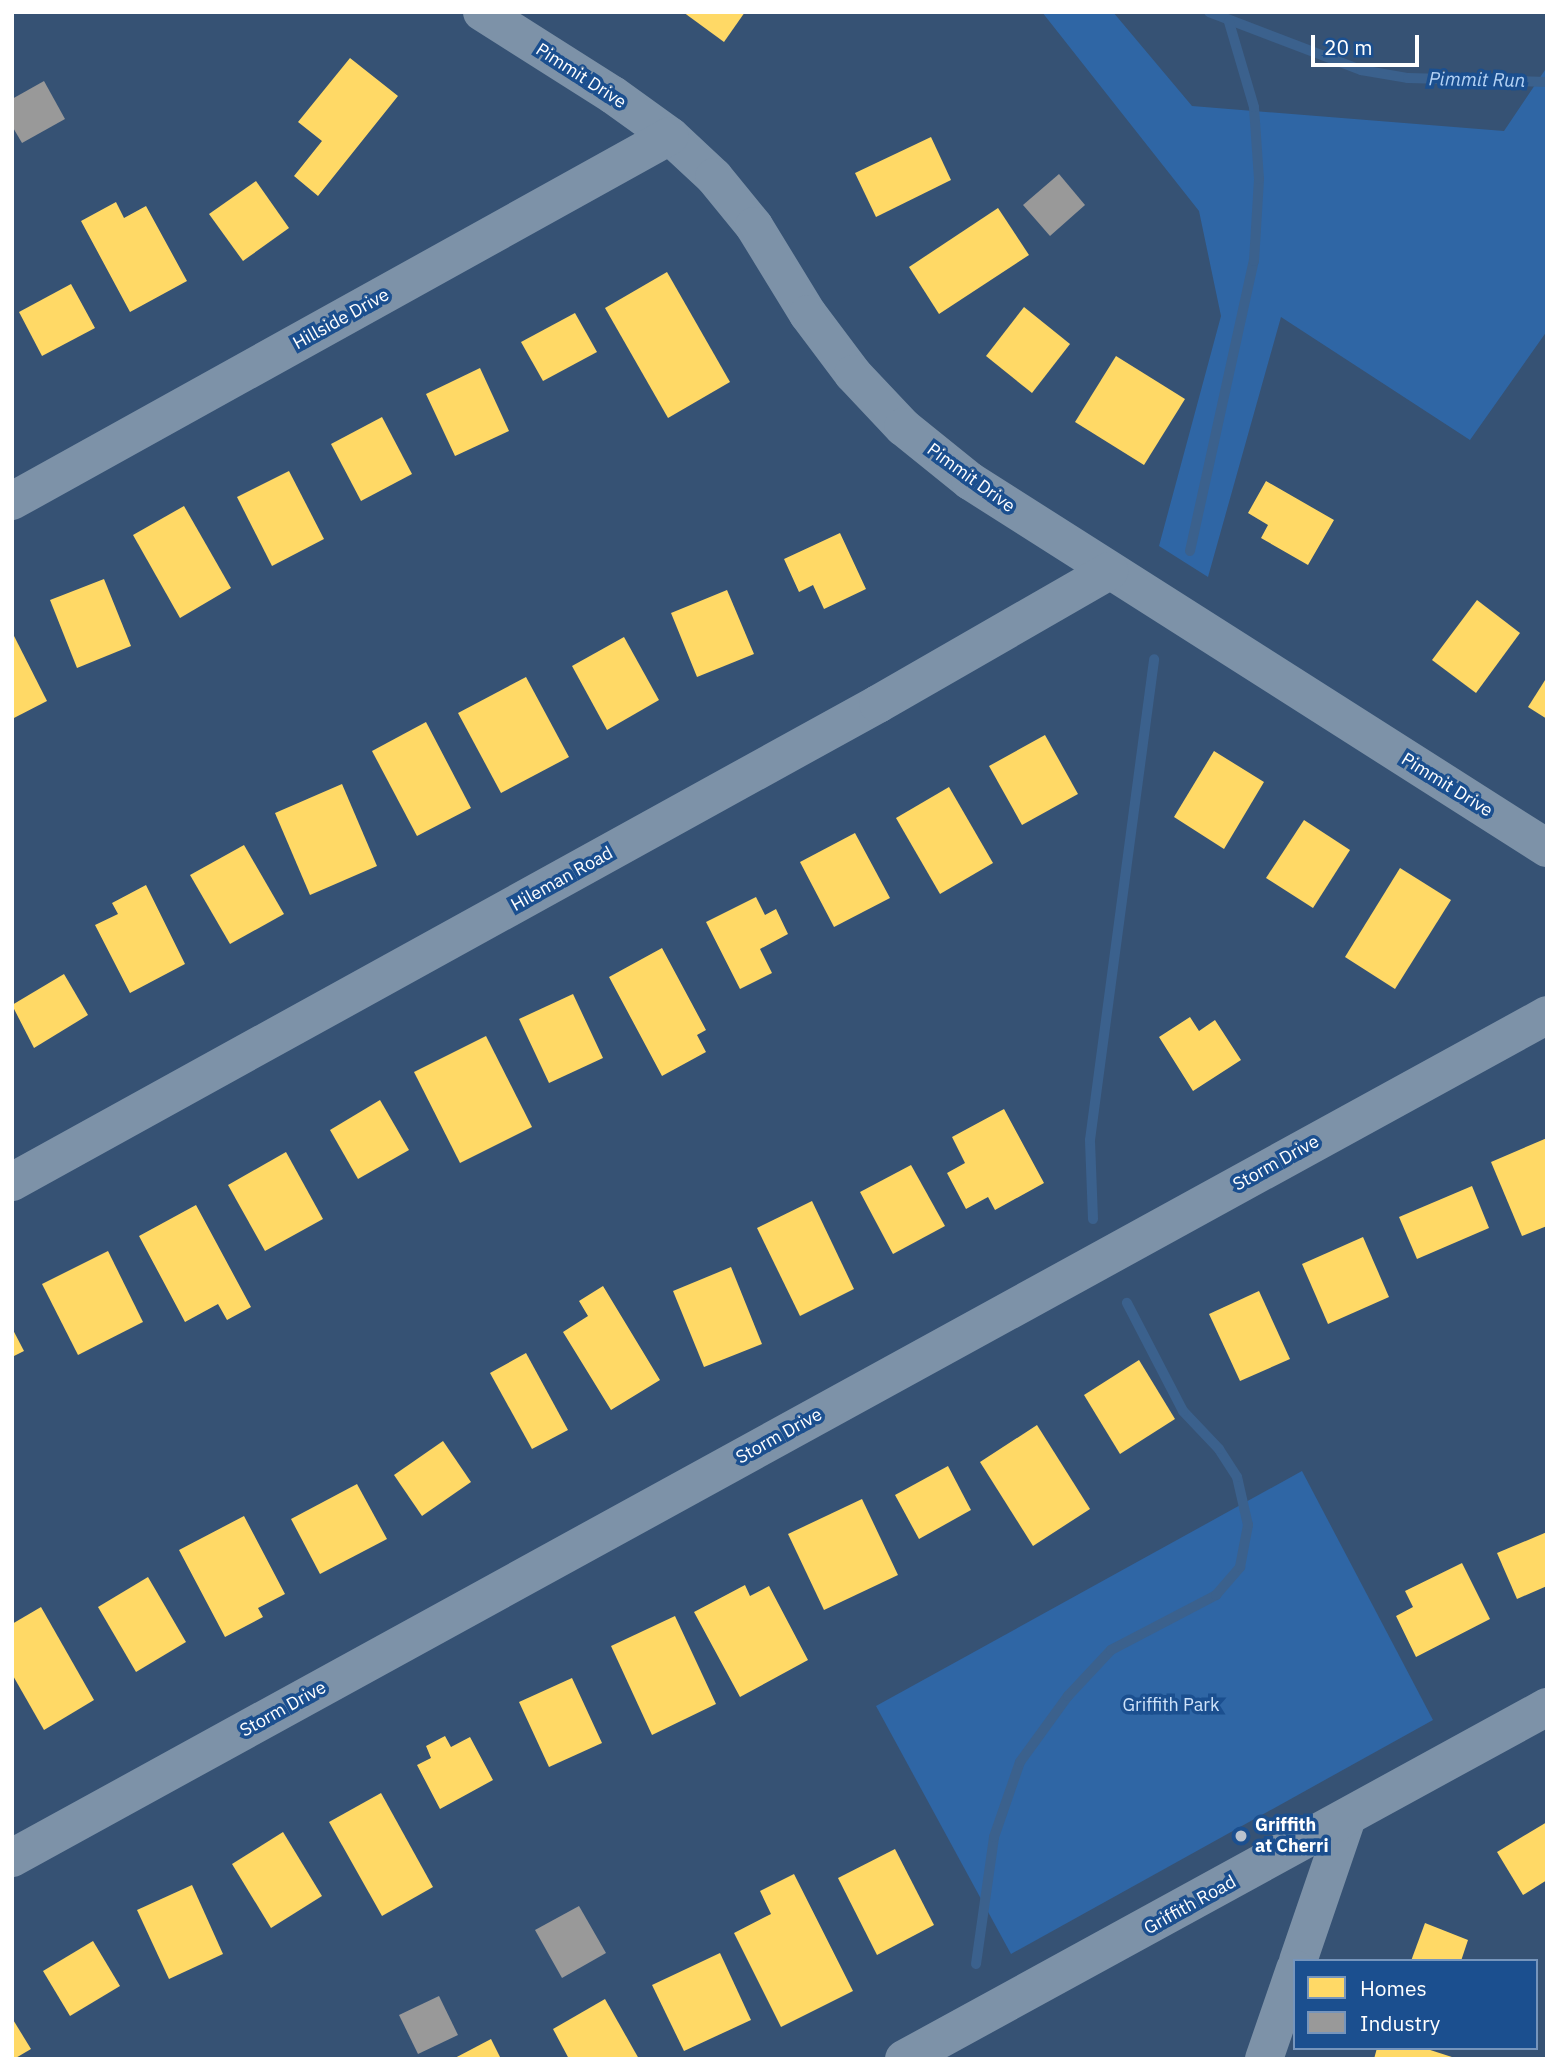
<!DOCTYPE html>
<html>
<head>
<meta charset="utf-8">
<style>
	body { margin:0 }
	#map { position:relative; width:1559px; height:2071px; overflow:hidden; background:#365274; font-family:"IBM Plex Sans",sans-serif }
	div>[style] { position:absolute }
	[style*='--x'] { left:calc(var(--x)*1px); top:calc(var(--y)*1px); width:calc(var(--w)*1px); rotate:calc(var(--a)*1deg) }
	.green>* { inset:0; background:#2f66a5 }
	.homes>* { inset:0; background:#ffd966 }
	.industry>* { inset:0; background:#999 }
	.stream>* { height:10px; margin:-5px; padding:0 5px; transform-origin:5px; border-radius:5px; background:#3b618d }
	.minor>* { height:38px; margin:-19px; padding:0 19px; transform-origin:19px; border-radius:19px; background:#7d92a8 }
	.tertiary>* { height:38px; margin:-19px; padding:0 19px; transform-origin:19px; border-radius:19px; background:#7d92a8 }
	.dots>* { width:19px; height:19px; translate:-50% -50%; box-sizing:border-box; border:4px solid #1b4f8f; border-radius:50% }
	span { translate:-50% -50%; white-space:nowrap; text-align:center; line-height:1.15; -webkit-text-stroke:7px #1b4f8f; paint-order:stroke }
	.street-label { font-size:18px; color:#fff }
	.park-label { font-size:18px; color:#cfe3fa }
	.poi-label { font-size:18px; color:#fff; font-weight:700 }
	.left { translate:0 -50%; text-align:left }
	.water-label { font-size:19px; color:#b5d3f5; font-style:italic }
	.frame { position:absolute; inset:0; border:14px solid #fff; pointer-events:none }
	.legend { position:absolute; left:1293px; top:1959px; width:245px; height:91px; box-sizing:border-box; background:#1b4f8f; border:2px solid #7695bc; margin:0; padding:9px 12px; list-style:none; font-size:21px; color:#fff }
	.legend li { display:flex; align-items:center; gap:14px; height:35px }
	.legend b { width:35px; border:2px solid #7695bc }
	.scale { position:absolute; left:1311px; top:35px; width:108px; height:32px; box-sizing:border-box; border:4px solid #fff; border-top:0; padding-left:9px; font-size:21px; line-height:24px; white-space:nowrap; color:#fff; -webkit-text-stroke:5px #1b4f8f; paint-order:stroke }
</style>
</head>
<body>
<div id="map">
	<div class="green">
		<i style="clip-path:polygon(1042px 12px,1113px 12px,1192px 106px,1504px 131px,1547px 67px,1547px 331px,1470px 440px,1281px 317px,1208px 577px,1159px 546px,1221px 316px,1199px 211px)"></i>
		<i style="clip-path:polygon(1302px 1471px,1433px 1720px,1011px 1954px,876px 1706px)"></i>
	</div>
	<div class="homes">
		<i style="clip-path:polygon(683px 12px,745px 12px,724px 42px)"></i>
		<i style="clip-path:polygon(350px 58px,398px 96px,318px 196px,294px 176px,322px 141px,298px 122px)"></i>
		<i style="clip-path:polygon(931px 137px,951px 180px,876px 217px,855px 173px)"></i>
		<i style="clip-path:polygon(256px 181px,289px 228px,243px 261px,209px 214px)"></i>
		<i style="clip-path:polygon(116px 202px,124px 218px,146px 206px,187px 281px,130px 312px,81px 221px)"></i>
		<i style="clip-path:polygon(998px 208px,1029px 255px,939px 314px,909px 267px)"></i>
		<i style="clip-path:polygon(667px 272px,730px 382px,668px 418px,605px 308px)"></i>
		<i style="clip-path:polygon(71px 284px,95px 328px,42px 356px,19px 312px)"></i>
		<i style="clip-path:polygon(1024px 307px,1070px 344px,1032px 393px,986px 356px)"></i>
		<i style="clip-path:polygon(575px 313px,597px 352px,543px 381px,521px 342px)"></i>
		<i style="clip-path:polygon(1116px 356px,1185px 399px,1144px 465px,1075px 422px)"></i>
		<i style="clip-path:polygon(480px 368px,509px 431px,455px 456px,426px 394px)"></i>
		<i style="clip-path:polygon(382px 417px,412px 474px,361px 501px,331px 444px)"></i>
		<i style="clip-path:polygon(289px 471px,324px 539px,272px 566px,237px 497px)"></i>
		<i style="clip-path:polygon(1266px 481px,1334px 520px,1308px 565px,1261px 538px,1268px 525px,1248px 513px)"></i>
		<i style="clip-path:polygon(184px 506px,231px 588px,180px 618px,133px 535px)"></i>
		<i style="clip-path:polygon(840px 533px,866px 589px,824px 609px,813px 585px,799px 592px,784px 559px)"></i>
		<i style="clip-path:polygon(104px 579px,131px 646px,77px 668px,50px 600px)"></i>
		<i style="clip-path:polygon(727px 590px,754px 654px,697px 677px,671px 613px)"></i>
		<i style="clip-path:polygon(1477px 600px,1520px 633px,1476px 693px,1432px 660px)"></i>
		<i style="clip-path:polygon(12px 632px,47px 701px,12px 719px)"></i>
		<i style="clip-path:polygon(624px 637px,659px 700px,607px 730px,572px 666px)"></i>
		<i style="clip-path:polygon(526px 677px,569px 757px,501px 793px,458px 713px)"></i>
		<i style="clip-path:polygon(1547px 677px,1547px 719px,1528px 707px)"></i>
		<i style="clip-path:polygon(426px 722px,471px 808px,417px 836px,372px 751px)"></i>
		<i style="clip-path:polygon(1045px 735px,1078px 794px,1022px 825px,989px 766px)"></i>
		<i style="clip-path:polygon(1214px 751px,1264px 782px,1224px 849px,1174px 817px)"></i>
		<i style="clip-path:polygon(342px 784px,377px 866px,310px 895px,275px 813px)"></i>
		<i style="clip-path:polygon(949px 787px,993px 863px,940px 894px,896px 818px)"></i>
		<i style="clip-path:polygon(1304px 820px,1350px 850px,1313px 908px,1266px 878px)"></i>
		<i style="clip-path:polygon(855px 833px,890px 898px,834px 927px,800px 862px)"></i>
		<i style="clip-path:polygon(244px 845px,284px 914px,230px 944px,190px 875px)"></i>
		<i style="clip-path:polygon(1400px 868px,1451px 900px,1395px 989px,1345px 957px)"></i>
		<i style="clip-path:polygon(146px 885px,185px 964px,130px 993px,95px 925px,118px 914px,112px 903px)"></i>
		<i style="clip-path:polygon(756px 897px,765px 915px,776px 909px,788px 934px,760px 949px,772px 973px,740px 989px,706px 922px)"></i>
		<i style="clip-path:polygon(662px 948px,706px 1030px,697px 1035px,706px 1052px,662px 1076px,609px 977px)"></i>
		<i style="clip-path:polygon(64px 974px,88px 1015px,34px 1048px,12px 1005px)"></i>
		<i style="clip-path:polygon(573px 994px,603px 1058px,549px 1083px,519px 1019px)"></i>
		<i style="clip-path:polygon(1190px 1017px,1199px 1031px,1215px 1020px,1241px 1060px,1193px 1091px,1159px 1037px)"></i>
		<i style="clip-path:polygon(486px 1036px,532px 1127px,460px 1163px,414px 1072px)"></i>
		<i style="clip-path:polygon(380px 1100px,409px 1150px,358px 1179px,330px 1130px)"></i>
		<i style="clip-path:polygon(1004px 1109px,1044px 1183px,995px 1210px,988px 1197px,966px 1209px,947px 1173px,965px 1163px,952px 1137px)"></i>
		<i style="clip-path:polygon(1547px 1138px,1547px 1226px,1522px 1236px,1491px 1162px)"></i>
		<i style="clip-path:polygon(286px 1152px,323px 1219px,265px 1251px,228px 1185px)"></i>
		<i style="clip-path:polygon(911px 1165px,945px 1226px,893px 1254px,860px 1192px)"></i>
		<i style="clip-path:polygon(1472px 1186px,1489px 1228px,1417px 1259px,1399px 1217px)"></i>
		<i style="clip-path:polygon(812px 1201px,854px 1289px,800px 1316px,757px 1228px)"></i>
		<i style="clip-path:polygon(196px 1205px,251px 1307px,227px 1320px,218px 1304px,185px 1322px,139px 1236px)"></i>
		<i style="clip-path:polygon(1363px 1237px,1389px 1297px,1328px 1324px,1302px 1264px)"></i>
		<i style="clip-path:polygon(108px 1251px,143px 1322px,78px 1355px,42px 1284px)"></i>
		<i style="clip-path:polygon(731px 1267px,762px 1344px,704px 1367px,673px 1291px)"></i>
		<i style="clip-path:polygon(603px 1286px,660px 1380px,611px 1410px,563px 1332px,588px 1316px,579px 1301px)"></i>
		<i style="clip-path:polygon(1259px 1291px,1290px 1359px,1240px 1381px,1209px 1314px)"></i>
		<i style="clip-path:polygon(12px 1328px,24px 1351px,12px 1357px)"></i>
		<i style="clip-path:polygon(526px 1353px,568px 1430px,532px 1449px,490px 1373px)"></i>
		<i style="clip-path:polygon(1139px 1360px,1175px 1419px,1120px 1454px,1084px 1395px)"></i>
		<i style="clip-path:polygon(1037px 1425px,1090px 1509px,1033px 1546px,980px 1462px)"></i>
		<i style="clip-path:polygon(443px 1441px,471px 1482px,422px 1516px,394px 1475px)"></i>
		<i style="clip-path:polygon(948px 1466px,971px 1510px,919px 1539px,895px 1495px)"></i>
		<i style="clip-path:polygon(357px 1484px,387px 1539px,320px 1574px,291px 1519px)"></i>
		<i style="clip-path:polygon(862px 1499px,898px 1575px,824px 1610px,788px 1534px)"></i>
		<i style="clip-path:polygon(244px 1516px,285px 1594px,258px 1608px,263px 1617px,225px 1637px,179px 1550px)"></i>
		<i style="clip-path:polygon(1547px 1532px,1547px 1586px,1517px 1599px,1497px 1553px)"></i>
		<i style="clip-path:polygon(1462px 1563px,1490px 1619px,1416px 1657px,1396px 1616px,1413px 1607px,1405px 1591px)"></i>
		<i style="clip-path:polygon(148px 1577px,186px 1642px,136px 1672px,98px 1607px)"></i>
		<i style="clip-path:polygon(745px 1585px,750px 1596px,769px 1586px,808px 1660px,740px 1697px,694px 1612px)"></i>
		<i style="clip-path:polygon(41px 1607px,94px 1700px,44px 1730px,12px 1674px,12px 1624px)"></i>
		<i style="clip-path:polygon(675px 1616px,716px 1704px,652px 1735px,611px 1646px)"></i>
		<i style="clip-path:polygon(572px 1678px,602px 1743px,549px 1767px,519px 1702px)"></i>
		<i style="clip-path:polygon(445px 1736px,451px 1747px,470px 1737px,493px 1780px,440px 1809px,417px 1765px,431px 1758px,426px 1746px)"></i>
		<i style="clip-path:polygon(381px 1793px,433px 1887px,382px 1916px,329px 1822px)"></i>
		<i style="clip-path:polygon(1547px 1822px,1547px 1880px,1523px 1895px,1497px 1852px)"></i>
		<i style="clip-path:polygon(283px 1832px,322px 1896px,271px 1928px,232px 1864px)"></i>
		<i style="clip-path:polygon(895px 1849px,934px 1925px,877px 1955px,838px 1878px)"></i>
		<i style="clip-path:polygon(794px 1874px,853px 1991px,781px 2027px,734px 1933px,771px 1914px,760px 1891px)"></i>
		<i style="clip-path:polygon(192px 1885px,223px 1954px,169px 1979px,137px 1910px)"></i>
		<i style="clip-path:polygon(1425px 1923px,1468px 1940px,1461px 1961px,1411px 1961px)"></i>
		<i style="clip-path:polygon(93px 1941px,120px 1986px,70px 2016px,43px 1971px)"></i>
		<i style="clip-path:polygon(720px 1953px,751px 2020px,684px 2051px,652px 1985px)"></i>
		<i style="clip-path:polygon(605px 1999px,639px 2059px,569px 2059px,553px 2029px)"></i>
		<i style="clip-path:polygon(12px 2018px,31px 2049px,14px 2059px,12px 2059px)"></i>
		<i style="clip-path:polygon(491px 2039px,501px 2059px,453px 2059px)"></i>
		<i style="clip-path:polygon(1377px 2048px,1424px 2048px,1455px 2058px,1374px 2059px)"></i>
	</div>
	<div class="industry">
		<i style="clip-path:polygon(44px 81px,65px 119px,22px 143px,12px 126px,12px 99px)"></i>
		<i style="clip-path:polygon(1059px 174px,1085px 205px,1050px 236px,1023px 205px)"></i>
		<i style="clip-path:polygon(579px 1906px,606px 1953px,562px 1978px,535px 1930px)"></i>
		<i style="clip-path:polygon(439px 1996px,458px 2035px,418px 2054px,399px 2015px)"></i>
	</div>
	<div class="stream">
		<i style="--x:1209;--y:12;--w:163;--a:20.9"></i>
		<i style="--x:1361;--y:70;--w:48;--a:9.7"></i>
		<i style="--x:1408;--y:78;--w:139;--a:1.6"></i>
		<i style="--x:1190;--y:551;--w:297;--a:-77.6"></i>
		<i style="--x:1254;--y:261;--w:82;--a:-86.5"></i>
		<i style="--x:1259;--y:179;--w:72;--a:-94"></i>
		<i style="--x:1254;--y:107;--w:89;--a:-106.4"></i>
		<i style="--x:1093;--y:1219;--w:79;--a:-92.2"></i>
		<i style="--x:1090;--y:1140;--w:485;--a:-82.4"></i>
		<i style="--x:976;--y:1964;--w:128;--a:-81.9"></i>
		<i style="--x:994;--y:1837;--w:79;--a:-70.9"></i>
		<i style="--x:1020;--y:1762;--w:82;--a:-54"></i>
		<i style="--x:1068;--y:1696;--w:63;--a:-46.9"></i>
		<i style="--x:1111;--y:1650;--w:119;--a:-27.6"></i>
		<i style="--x:1216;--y:1595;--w:37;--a:-49"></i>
		<i style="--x:1240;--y:1567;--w:43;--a:-79.2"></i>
		<i style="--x:1248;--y:1525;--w:49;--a:-102.9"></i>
		<i style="--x:1237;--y:1477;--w:33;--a:-123"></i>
		<i style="--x:1219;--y:1449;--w:52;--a:-133.5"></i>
		<i style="--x:1183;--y:1411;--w:122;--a:-117.4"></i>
	</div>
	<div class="minor">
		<i style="--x:482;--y:12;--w:155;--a:32.4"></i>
		<i style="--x:613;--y:95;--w:70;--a:35.7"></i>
		<i style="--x:670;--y:136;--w:60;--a:43"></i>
		<i style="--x:714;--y:177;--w:63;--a:50.8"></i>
		<i style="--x:754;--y:226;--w:103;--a:58.5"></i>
		<i style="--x:808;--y:314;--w:75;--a:53.1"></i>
		<i style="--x:853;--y:374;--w:73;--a:46.7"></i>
		<i style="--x:903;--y:427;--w:86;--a:38.9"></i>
		<i style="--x:970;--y:481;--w:684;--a:32.46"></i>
		<i style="--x:12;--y:501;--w:752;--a:-29.02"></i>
		<i style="--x:12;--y:1182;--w:989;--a:-28.9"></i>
		<i style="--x:878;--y:704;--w:267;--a:-29.9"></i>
		<i style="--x:12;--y:1858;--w:1751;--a:-28.77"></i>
		<i style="--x:1298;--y:1961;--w:151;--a:-71.1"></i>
		<i style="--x:1264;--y:2059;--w:95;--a:-71"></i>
	</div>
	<div class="tertiary">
		<i style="--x:904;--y:2059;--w:733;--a:-28.7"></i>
	</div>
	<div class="dots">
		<i style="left:1241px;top:1836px;background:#b9c2ce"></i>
	</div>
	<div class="street-label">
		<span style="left:581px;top:76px;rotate:33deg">Pimmit Drive</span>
		<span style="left:341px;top:319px;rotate:-29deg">Hillside Drive</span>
		<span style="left:971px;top:478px;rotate:36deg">Pimmit Drive</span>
		<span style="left:1447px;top:785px;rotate:32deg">Pimmit Drive</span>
		<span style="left:562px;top:879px;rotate:-29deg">Hileman Road</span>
		<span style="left:1276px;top:1163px;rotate:-29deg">Storm Drive</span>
		<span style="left:779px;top:1436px;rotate:-29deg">Storm Drive</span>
		<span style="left:283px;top:1709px;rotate:-29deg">Storm Drive</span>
		<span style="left:1190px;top:1905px;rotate:-29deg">Griffith Road</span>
	</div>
	<div class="park-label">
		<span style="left:1171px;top:1705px">Griffith Park</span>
	</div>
	<div class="poi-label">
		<span class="left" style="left:1255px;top:1836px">Griffith<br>at Cherri</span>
	</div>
	<div class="water-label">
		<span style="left:1477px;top:80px;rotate:1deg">Pimmit Run</span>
	</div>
	<div class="frame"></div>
	<ul class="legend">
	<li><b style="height:19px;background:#ffd966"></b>Homes</li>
	<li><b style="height:19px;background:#999"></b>Industry</li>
	</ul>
	<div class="scale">20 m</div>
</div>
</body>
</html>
